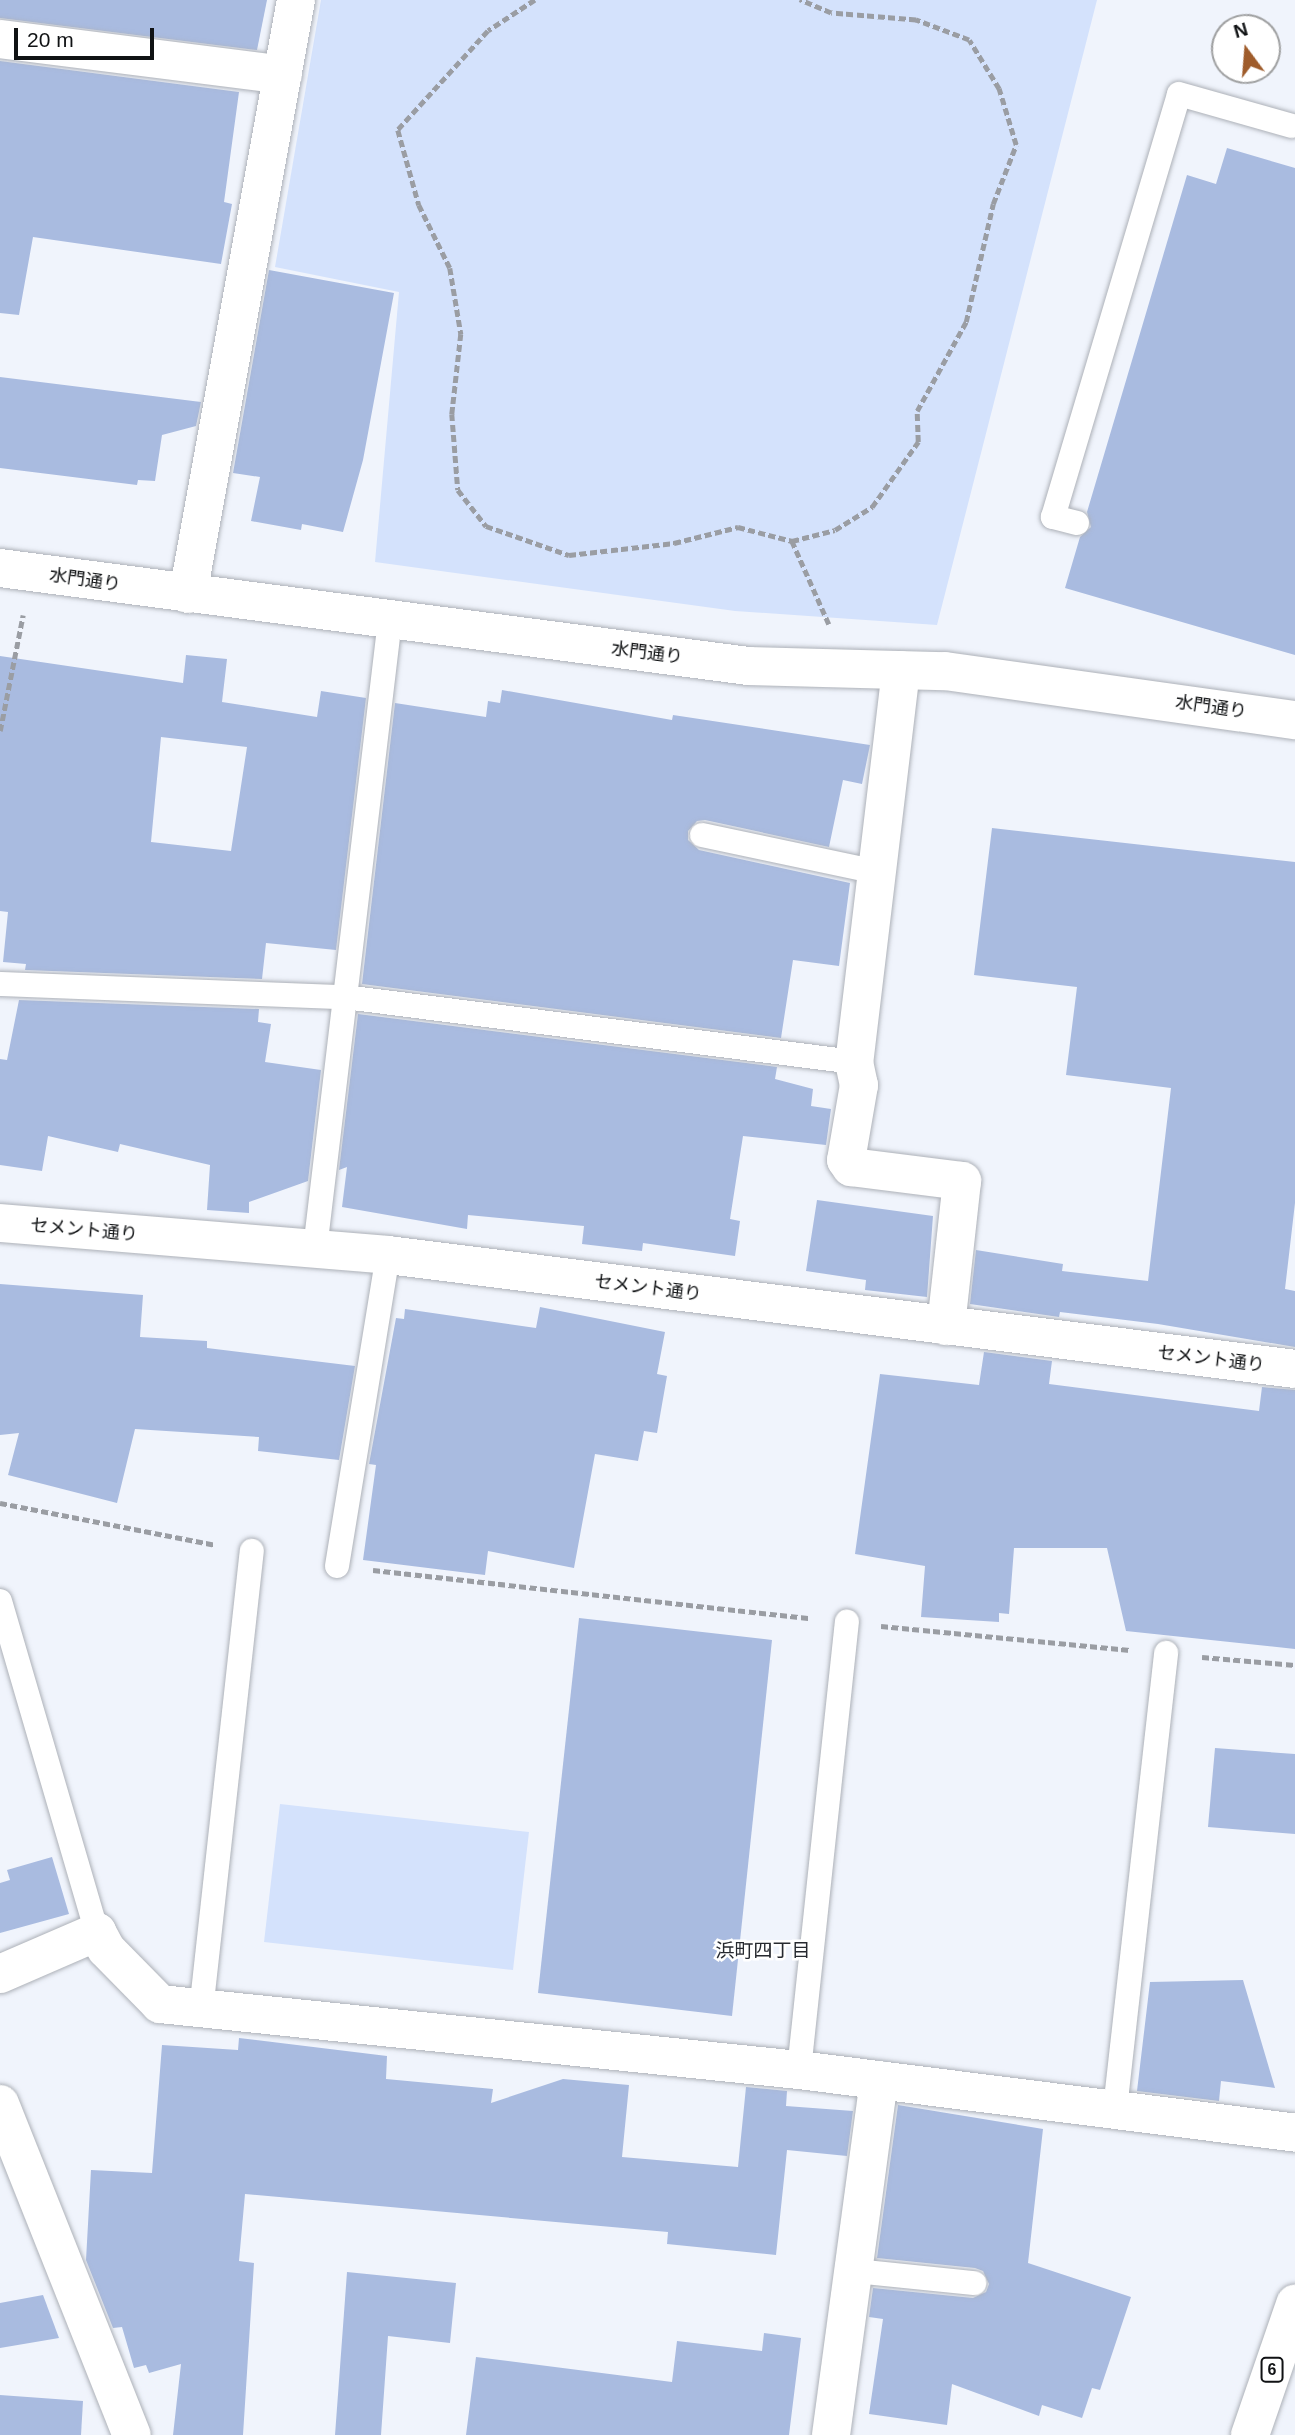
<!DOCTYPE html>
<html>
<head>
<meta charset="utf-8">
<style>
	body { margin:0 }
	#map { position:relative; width:1295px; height:2435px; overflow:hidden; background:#f0f4fc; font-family:Arial,"Noto Sans JP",sans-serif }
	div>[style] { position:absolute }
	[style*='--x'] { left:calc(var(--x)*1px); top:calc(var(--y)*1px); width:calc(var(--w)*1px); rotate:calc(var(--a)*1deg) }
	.green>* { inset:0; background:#d4e2fc }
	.building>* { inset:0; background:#a9bbe0 }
	.path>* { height:4.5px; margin-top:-2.25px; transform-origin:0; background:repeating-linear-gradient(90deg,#9a9da3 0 7px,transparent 0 10.5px) }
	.roads { filter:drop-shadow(0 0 2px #adb1b8) drop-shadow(0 0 2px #adb1b8) }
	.service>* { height:24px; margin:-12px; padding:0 12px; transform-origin:12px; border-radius:12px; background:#fff }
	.minor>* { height:38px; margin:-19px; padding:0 19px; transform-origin:19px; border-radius:19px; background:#fff }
	.tertiary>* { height:38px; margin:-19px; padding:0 19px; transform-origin:19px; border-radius:19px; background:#fff }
	.primary>* { height:38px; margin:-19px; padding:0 19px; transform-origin:19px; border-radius:19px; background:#fff }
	span { translate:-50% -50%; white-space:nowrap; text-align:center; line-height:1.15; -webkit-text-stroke:5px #fff; paint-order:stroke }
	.shield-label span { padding:2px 5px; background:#fff; border:2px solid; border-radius:5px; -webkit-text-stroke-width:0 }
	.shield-label { font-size:16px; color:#101214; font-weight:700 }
	.street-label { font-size:18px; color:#101214 }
	.neighbourhood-label { font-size:19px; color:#26292f }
	.north { position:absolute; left:1211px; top:14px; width:70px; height:70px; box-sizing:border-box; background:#fff; border:2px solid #9fa0a1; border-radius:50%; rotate:344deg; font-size:19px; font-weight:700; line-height:28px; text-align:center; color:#101214 }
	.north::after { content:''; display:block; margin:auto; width:24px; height:32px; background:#9f5c2b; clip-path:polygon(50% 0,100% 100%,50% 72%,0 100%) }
	.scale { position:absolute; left:14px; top:28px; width:140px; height:32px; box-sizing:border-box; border:4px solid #101214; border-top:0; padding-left:9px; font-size:21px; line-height:24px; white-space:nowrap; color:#101214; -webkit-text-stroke:5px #fff; paint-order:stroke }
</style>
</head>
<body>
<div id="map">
	<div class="green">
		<i style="clip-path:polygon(321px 0,1097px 0,937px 625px,735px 611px,375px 562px,399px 292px,275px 267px)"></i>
		<i style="clip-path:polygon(280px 1804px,529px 1832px,513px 1970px,264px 1942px)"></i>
	</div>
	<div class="building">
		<i style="clip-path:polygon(0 0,267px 0,257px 50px,0 18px)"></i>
		<i style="clip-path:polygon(0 61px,239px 92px,224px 202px,232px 204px,221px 264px,33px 237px,19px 315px,0 313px)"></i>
		<i style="clip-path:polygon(1227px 148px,1295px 168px,1295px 655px,1065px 588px,1080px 537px,1091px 527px,1087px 512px,1187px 175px,1216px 184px)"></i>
		<i style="clip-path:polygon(269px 270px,394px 293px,363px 460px,343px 532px,302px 524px,301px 530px,251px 521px,260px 477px,233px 473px)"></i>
		<i style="clip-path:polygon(0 377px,201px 402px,196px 426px,162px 435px,155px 481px,138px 480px,137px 485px,0 468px)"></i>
		<i style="clip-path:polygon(evenodd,186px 655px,227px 659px,222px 702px,317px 717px,321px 691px,366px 698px,336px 950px,266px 943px,262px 979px,25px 970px,26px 964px,3px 962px,8px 912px,0 911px,0 656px,183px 683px,186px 655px,161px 737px,247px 747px,231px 851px,151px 842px,161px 737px)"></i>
		<i style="clip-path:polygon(502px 690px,672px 720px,673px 715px,870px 745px,862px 784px,843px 780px,829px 847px,705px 820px,697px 821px,688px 831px,688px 840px,699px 850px,850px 883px,839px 966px,793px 960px,781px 1038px,362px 984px,395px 703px,486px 717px,488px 701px,500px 703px)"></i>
		<i style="clip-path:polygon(992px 828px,1295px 862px,1295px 1203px,1285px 1289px,1295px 1291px,1295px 1347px,1158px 1324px,1060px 1312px,1059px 1317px,970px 1304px,976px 1250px,1063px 1264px,1062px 1271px,1148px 1281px,1171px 1088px,1066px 1075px,1077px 987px,974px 975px)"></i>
		<i style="clip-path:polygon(19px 1000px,259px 1009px,258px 1022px,271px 1024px,265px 1062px,321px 1070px,308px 1181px,249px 1202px,249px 1213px,207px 1210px,210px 1165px,120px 1144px,118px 1152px,48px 1136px,42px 1171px,0 1165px,0 1059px,7px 1060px)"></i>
		<i style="clip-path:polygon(358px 1014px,777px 1067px,775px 1079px,813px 1089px,811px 1106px,831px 1109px,826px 1145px,743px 1136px,730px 1219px,740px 1221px,735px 1256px,643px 1243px,642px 1251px,582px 1244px,584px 1226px,468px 1215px,467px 1229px,342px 1207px,347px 1167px,339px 1170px)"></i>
		<i style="clip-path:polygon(817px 1200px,933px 1216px,927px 1297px,865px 1290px,866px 1280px,806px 1271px)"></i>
		<i style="clip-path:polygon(0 1284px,143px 1295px,140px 1337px,207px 1341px,207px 1348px,355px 1366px,339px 1460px,258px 1451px,259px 1437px,135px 1429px,117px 1503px,8px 1475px,19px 1433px,0 1435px)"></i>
		<i style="clip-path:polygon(540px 1307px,665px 1332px,657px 1374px,667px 1376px,657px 1433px,644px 1431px,638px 1461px,595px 1454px,574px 1568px,488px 1551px,485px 1575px,363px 1560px,376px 1465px,369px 1464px,396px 1318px,404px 1319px,405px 1309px,536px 1328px)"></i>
		<i style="clip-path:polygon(984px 1352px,1052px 1361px,1049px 1384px,1259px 1411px,1262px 1387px,1295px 1390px,1295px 1649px,1126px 1631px,1107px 1548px,1014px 1548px,1009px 1614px,999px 1613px,999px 1622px,921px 1617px,925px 1566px,855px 1554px,880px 1374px,979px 1385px)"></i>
		<i style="clip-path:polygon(579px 1618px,772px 1640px,732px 2016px,538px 1993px)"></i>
		<i style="clip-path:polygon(1215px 1748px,1295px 1754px,1295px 1834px,1208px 1827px)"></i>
		<i style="clip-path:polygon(52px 1857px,69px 1914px,0 1933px,0 1883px,10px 1880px,7px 1870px)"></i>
		<i style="clip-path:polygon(1243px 1980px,1275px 2088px,1221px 2081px,1219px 2101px,1137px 2091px,1150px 1982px)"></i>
		<i style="clip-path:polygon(239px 2038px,387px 2056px,386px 2079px,493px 2089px,491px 2103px,563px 2079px,629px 2085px,622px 2157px,738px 2167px,746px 2087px,787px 2091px,786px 2106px,853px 2111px,847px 2156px,787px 2150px,776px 2255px,667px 2244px,668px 2232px,245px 2194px,239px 2261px,254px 2263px,243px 2435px,173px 2435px,181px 2364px,149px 2373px,146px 2365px,134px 2368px,122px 2327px,113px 2328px,86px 2260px,91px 2170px,152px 2173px,162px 2045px,238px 2050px)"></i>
		<i style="clip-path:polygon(898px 2105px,1043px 2129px,1028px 2263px,1131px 2297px,1100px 2390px,1092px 2388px,1082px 2418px,1042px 2405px,1039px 2416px,952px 2384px,947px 2425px,869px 2414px,883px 2319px,869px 2317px,873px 2288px,973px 2298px,986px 2292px,989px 2284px,983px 2271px,975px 2268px,877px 2258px)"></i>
		<i style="clip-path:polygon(347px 2272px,456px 2283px,450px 2343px,388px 2336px,381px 2435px,335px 2435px)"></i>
		<i style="clip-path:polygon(43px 2295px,59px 2338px,0 2348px,0 2303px)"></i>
		<i style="clip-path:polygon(764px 2333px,801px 2338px,789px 2435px,466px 2435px,476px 2357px,672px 2382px,677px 2341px,762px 2351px)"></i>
		<i style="clip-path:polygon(0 2395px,83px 2401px,81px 2435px,0 2435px)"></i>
	</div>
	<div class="path">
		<i style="--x:535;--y:0;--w:56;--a:146.6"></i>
		<i style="--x:488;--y:31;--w:134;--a:132.3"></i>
		<i style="--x:398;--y:130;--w:78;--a:74.4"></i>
		<i style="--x:419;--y:205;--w:70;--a:63.8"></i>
		<i style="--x:450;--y:268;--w:67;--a:80.5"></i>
		<i style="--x:461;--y:334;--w:81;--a:96.4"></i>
		<i style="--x:452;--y:414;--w:76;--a:85.5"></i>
		<i style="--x:458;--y:490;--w:46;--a:52.1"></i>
		<i style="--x:486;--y:526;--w:88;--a:19.3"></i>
		<i style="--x:569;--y:555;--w:106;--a:-6.5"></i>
		<i style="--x:674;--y:543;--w:66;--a:-14"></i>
		<i style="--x:738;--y:527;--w:56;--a:14.5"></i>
		<i style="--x:792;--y:541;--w:91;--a:66"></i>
		<i style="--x:792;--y:541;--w:44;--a:-14.3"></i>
		<i style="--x:835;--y:530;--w:44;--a:-31.9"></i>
		<i style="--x:872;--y:507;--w:80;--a:-54.7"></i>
		<i style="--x:918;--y:442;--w:31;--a:-92"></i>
		<i style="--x:917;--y:411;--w:102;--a:-61.2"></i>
		<i style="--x:966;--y:322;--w:121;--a:-77.1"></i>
		<i style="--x:993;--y:204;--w:63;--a:-68.7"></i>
		<i style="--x:1016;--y:145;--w:59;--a:-106.9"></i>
		<i style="--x:999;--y:89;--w:57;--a:-121.5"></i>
		<i style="--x:969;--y:40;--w:57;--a:-159.3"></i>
		<i style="--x:916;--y:20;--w:85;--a:-175.3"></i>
		<i style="--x:831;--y:13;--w:34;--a:-157"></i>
		<i style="--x:0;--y:731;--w:118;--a:-78.8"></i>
		<i style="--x:0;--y:1503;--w:220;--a:11"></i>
		<i style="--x:373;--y:1570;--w:440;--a:6.3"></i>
		<i style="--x:881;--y:1626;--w:250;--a:5.5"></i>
		<i style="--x:1202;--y:1657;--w:93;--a:4.9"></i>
	</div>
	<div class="roads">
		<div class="service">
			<i style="--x:1077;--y:523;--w:25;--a:-166"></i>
			<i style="--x:1053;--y:517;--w:441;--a:-73.4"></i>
			<i style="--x:1179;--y:94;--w:117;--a:15.8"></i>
			<i style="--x:702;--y:835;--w:179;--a:11.9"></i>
			<i style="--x:0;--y:984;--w:345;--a:2.2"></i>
			<i style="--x:345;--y:997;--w:513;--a:7.28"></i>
			<i style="--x:315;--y:1249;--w:633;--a:-83.2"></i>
			<i style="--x:337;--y:1566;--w:315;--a:-80.7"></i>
			<i style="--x:0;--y:1601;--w:345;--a:73.7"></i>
			<i style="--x:201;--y:2011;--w:463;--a:-83.7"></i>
			<i style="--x:799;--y:2070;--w:451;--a:-83.9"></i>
			<i style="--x:1115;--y:2109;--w:459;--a:-83.6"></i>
			<i style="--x:855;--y:2271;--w:120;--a:5.8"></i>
		</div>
		<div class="minor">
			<i style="--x:0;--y:39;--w:285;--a:7.2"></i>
			<i style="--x:188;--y:594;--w:604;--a:-79.7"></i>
			<i style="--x:901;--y:670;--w:395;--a:96.8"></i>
			<i style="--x:854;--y:1062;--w:24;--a:78"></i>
			<i style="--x:859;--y:1085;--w:76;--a:99.8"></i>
			<i style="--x:846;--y:1160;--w:9;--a:54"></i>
			<i style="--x:851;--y:1167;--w:112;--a:7.2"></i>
			<i style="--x:962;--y:1181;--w:146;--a:96.3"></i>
			<i style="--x:0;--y:1974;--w:106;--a:-23.4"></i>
			<i style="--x:97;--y:1932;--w:19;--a:62"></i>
			<i style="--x:106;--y:1949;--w:77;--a:45.5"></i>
			<i style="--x:160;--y:2004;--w:642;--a:5.9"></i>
			<i style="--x:799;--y:2070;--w:500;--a:7.2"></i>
			<i style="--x:0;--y:2104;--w:356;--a:68.3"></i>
			<i style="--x:831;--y:2435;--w:358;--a:-82.3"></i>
		</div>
		<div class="tertiary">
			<i style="--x:0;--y:568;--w:754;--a:7.46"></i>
			<i style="--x:748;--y:666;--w:197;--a:1.5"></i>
			<i style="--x:945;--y:671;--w:353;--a:8"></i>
			<i style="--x:0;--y:1223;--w:389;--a:4.7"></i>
			<i style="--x:388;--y:1255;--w:914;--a:7.16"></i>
		</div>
		<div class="primary">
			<i style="--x:1250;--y:2435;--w:139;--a:-71"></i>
		</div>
	</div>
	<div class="shield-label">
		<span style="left:1272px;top:2370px">6</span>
	</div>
	<div class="street-label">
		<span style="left:85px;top:580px;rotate:8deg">水門通り</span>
		<span style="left:647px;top:653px;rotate:7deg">水門通り</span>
		<span style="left:1211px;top:707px;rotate:8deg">水門通り</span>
		<span style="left:84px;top:1230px;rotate:5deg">セメント通り</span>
		<span style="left:648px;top:1288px;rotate:7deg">セメント通り</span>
		<span style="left:1211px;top:1359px;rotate:7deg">セメント通り</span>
	</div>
	<div class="neighbourhood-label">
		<span style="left:763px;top:1951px">浜町四丁目</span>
	</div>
	<div class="north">N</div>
	<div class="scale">20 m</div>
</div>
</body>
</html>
